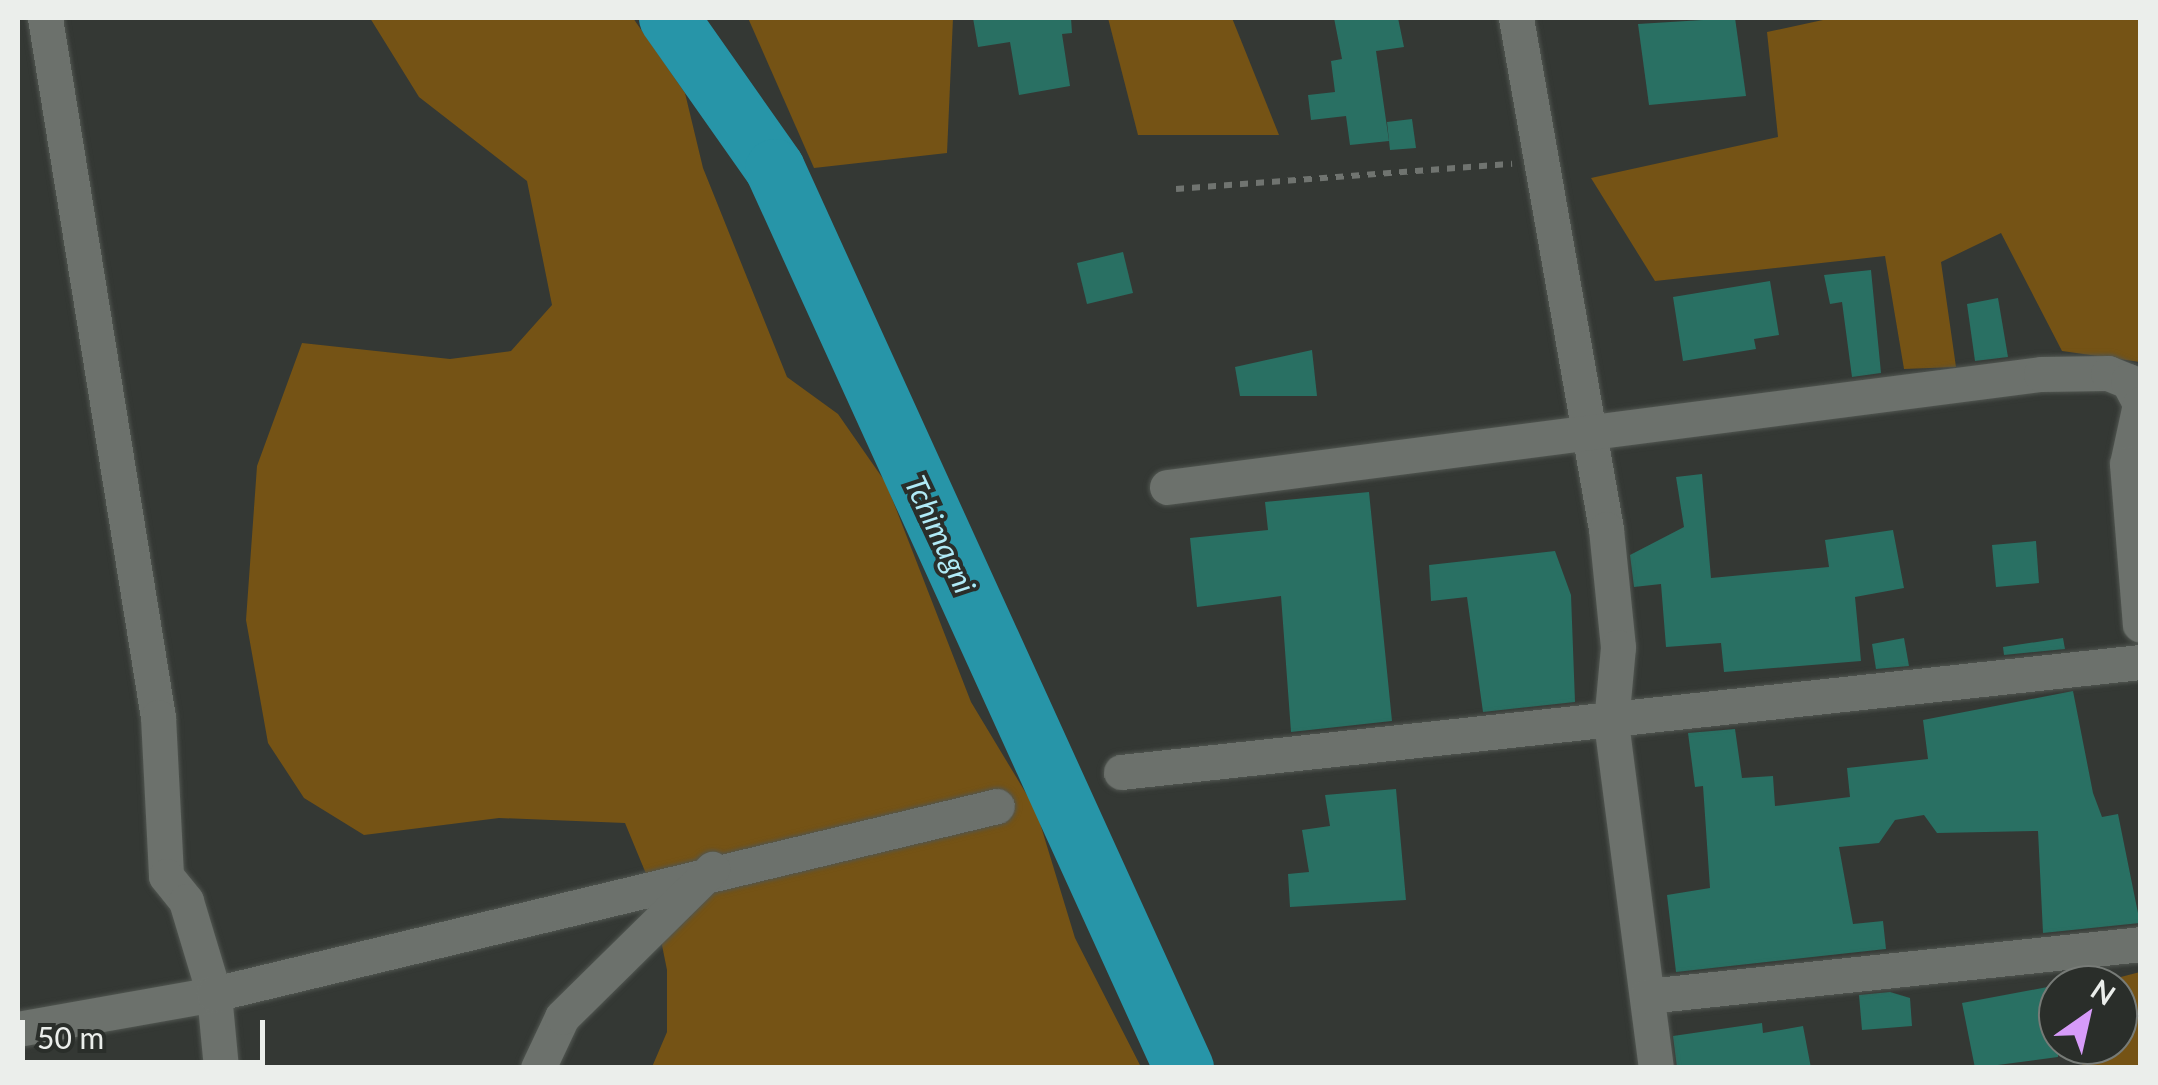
<!DOCTYPE html>
<html>
<head>
<meta charset="utf-8">
<style>
	body { margin:0 }
	#map { position:relative; width:2158px; height:1085px; overflow:hidden; background:#343834; font-family:Lato,sans-serif }
	div>[style] { position:absolute }
	[style*='--x'] { left:calc(var(--x)*1px); top:calc(var(--y)*1px); width:calc(var(--w)*1px); rotate:calc(var(--a)*1deg) }
	.green>* { inset:0; background:#755315 }
	.river>* { height:60px; margin:-30px; padding:0 30px; transform-origin:30px; border-radius:30px; background:#2795a8 }
	.building>* { inset:0; background:#297063 }
	.path>* { height:6px; margin-top:-3px; transform-origin:0; background:repeating-linear-gradient(90deg,#707470 0 8px,transparent 0 16px) }
	.roads { filter:drop-shadow(0 0 2px #515651) drop-shadow(0 0 2px #515651) }
	.street>* { height:35px; margin:-17.5px; padding:0 17.5px; transform-origin:17.5px; border-radius:17.5px; background:#6c716c }
	span { translate:-50% -50%; white-space:nowrap; text-align:center; line-height:1.15; -webkit-text-stroke:8px #2a2e2a; paint-order:stroke }
	.water-label { font-size:30px; color:#b0eaf6; font-style:italic }
	.frame { position:absolute; inset:0; border:20px solid #ebeeeb; pointer-events:none }
	.north { position:absolute; left:2038px; top:965px; width:100px; height:100px; box-sizing:border-box; background:#2a2e2a; border:2px solid #777b77; border-radius:50%; rotate:34deg; font-size:28px; font-weight:700; line-height:40px; text-align:center; color:#ebeeeb }
	.north::after { content:''; display:block; margin:auto; width:35px; height:45px; background:#d79bf9; clip-path:polygon(50% 0,100% 100%,50% 72%,0 100%) }
	.scale { position:absolute; left:20px; top:1020px; width:245px; height:45px; box-sizing:border-box; border:5px solid #ebeeeb; border-top:0; padding-left:12px; font-size:30px; line-height:35px; white-space:nowrap; color:#ebeeeb; -webkit-text-stroke:8px #2a2e2a; paint-order:stroke }
</style>
</head>
<body>
<div id="map">
	<div class="green">
		<i style="clip-path:polygon(370px 18px,633px 18px,685px 93px,703px 168px,787px 377px,838px 414px,886px 483px,971px 702px,1036px 810px,1075px 938px,1141px 1067px,652px 1067px,667px 1032px,667px 970px,649px 881px,625px 823px,499px 818px,364px 835px,304px 798px,268px 743px,246px 620px,257px 466px,302px 343px,450px 359px,511px 351px,552px 305px,527px 181px,419px 97px)"></i>
		<i style="clip-path:polygon(748px 18px,953px 18px,947px 153px,814px 168px)"></i>
		<i style="clip-path:polygon(1108px 18px,1232px 18px,1279px 135px,1138px 135px)"></i>
		<i style="clip-path:polygon(1832px 18px,2140px 18px,2140px 362px,2062px 351px,2001px 233px,1941px 262px,1956px 367px,1904px 369px,1885px 256px,1655px 281px,1591px 178px,1778px 137px,1767px 32px)"></i>
		<i style="clip-path:polygon(2140px 972px,2140px 1067px,2082px 1067px,2086px 1045px,2118px 1045px,2118px 985px,2090px 985px)"></i>
	</div>
	<div class="river">
		<i style="--x:669;--y:18;--w:184;--a:54.9"></i>
		<i style="--x:775;--y:169;--w:988;--a:65.54"></i>
	</div>
	<div class="building">
		<i style="clip-path:polygon(973px 18px,1071px 18px,1072px 33px,1062px 34px,1070px 86px,1019px 95px,1010px 42px,978px 47px)"></i>
		<i style="clip-path:polygon(1334px 18px,1398px 18px,1404px 47px,1376px 51px,1389px 141px,1350px 145px,1346px 116px,1311px 120px,1308px 95px,1335px 92px,1331px 61px,1342px 59px)"></i>
		<i style="clip-path:polygon(1735px 18px,1746px 96px,1649px 105px,1638px 24px)"></i>
		<i style="clip-path:polygon(1412px 119px,1416px 148px,1390px 150px,1387px 122px)"></i>
		<i style="clip-path:polygon(1123px 252px,1133px 293px,1087px 304px,1077px 263px)"></i>
		<i style="clip-path:polygon(1871px 270px,1881px 373px,1852px 377px,1842px 302px,1830px 304px,1824px 275px)"></i>
		<i style="clip-path:polygon(1770px 281px,1779px 335px,1754px 339px,1756px 349px,1683px 361px,1673px 297px)"></i>
		<i style="clip-path:polygon(1998px 298px,2008px 357px,1975px 361px,1967px 304px)"></i>
		<i style="clip-path:polygon(1312px 350px,1317px 396px,1240px 396px,1235px 367px)"></i>
		<i style="clip-path:polygon(1702px 474px,1711px 578px,1829px 567px,1825px 540px,1893px 530px,1904px 588px,1855px 597px,1861px 661px,1724px 672px,1721px 643px,1666px 647px,1661px 584px,1634px 587px,1630px 555px,1684px 527px,1676px 477px)"></i>
		<i style="clip-path:polygon(1369px 492px,1392px 721px,1291px 732px,1281px 596px,1197px 607px,1190px 538px,1268px 530px,1265px 502px)"></i>
		<i style="clip-path:polygon(2036px 541px,2039px 583px,1996px 587px,1992px 545px)"></i>
		<i style="clip-path:polygon(1555px 551px,1571px 595px,1575px 702px,1483px 712px,1467px 597px,1431px 601px,1429px 565px)"></i>
		<i style="clip-path:polygon(1904px 638px,1909px 666px,1876px 669px,1872px 644px)"></i>
		<i style="clip-path:polygon(2063px 638px,2065px 649px,2004px 655px,2003px 647px)"></i>
		<i style="clip-path:polygon(2073px 691px,2093px 793px,2102px 817px,2118px 814px,2140px 923px,2043px 933px,2038px 831px,1937px 833px,1924px 815px,1895px 820px,1879px 843px,1839px 847px,1853px 924px,1883px 921px,1886px 949px,1676px 972px,1667px 895px,1710px 888px,1703px 786px,1695px 787px,1688px 733px,1735px 729px,1742px 778px,1773px 776px,1775px 806px,1850px 797px,1847px 768px,1928px 759px,1923px 720px)"></i>
		<i style="clip-path:polygon(1396px 789px,1406px 900px,1290px 907px,1288px 874px,1309px 872px,1302px 830px,1330px 826px,1325px 795px)"></i>
		<i style="clip-path:polygon(2058px 985px,2058px 1057px,1975px 1068px,1962px 1003px)"></i>
		<i style="clip-path:polygon(1890px 992px,1910px 998px,1912px 1026px,1862px 1030px,1859px 995px)"></i>
		<i style="clip-path:polygon(1762px 1023px,1763px 1033px,1803px 1026px,1811px 1068px,1677px 1068px,1673px 1036px)"></i>
	</div>
	<div class="path">
		<i style="--x:1176;--y:189;--w:337;--a:-4.3"></i>
	</div>
	<div class="roads">
		<div class="street">
			<i style="--x:45;--y:18;--w:708;--a:80.82"></i>
			<i style="--x:158;--y:717;--w:159;--a:87.1"></i>
			<i style="--x:166;--y:876;--w:32;--a:51"></i>
			<i style="--x:186;--y:901;--w:97;--a:73.2"></i>
			<i style="--x:214;--y:994;--w:74;--a:84.6"></i>
			<i style="--x:1516;--y:18;--w:519;--a:80.01"></i>
			<i style="--x:1606;--y:529;--w:119;--a:84.2"></i>
			<i style="--x:1618;--y:647;--w:75;--a:95.3"></i>
			<i style="--x:1611;--y:722;--w:349;--a:82.6"></i>
			<i style="--x:1167;--y:487;--w:881;--a:-7.37"></i>
			<i style="--x:2041;--y:374;--w:67;--a:-0.9"></i>
			<i style="--x:2108;--y:373;--w:22;--a:22"></i>
			<i style="--x:2128;--y:381;--w:26;--a:62"></i>
			<i style="--x:2140;--y:404;--w:61;--a:102.2"></i>
			<i style="--x:2127;--y:464;--w:161;--a:85.4"></i>
			<i style="--x:1121;--y:772;--w:1025;--a:-6.16"></i>
			<i style="--x:1647;--y:996;--w:496;--a:-6"></i>
			<i style="--x:18;--y:1029;--w:199;--a:-10.1"></i>
			<i style="--x:214;--y:994;--w:805;--a:-13.5"></i>
			<i style="--x:538;--y:1068;--w:56;--a:-64.8"></i>
			<i style="--x:562;--y:1017;--w:211;--a:-44.6"></i>
		</div>
	</div>
	<div class="water-label">
		<span style="left:941px;top:534px;rotate:65deg">Tchimagni</span>
	</div>
	<div class="frame"></div>
	<div class="north">N</div>
	<div class="scale">50 m</div>
</div>
</body>
</html>
